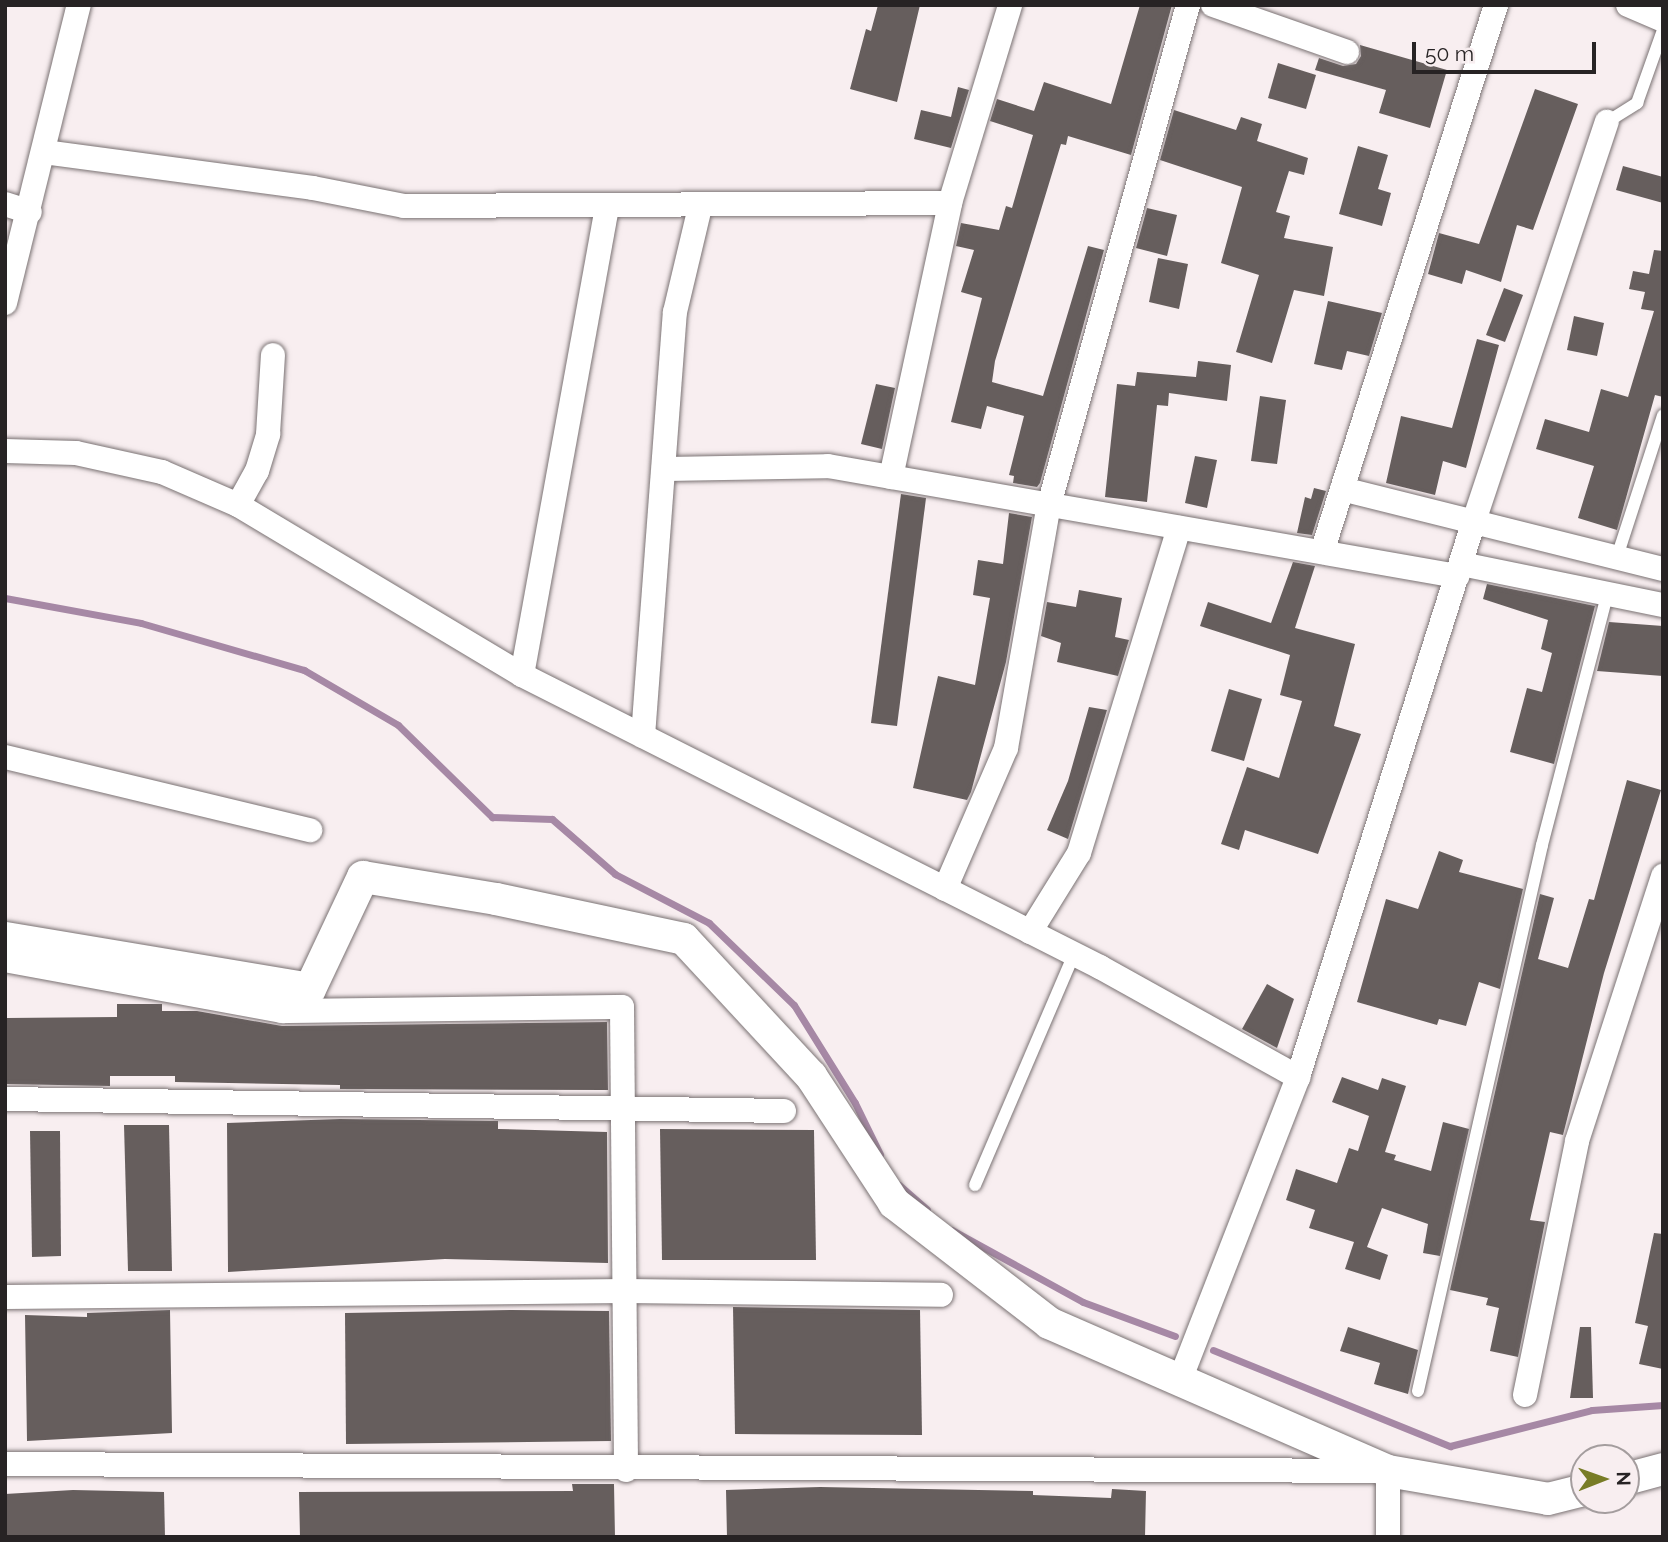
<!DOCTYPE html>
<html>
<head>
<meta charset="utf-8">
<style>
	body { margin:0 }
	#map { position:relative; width:1668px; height:1542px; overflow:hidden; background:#f8eef0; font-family:Raleway,sans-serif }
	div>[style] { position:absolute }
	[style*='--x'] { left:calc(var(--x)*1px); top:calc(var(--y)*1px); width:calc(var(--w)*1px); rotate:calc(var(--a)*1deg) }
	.stream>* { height:7px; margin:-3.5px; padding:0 3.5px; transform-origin:3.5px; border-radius:3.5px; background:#a688a5 }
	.building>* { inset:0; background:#665e5d }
	.roads { filter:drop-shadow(0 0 2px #7a7273) drop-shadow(0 0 2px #7a7273) }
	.service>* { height:12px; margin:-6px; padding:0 6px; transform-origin:6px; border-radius:6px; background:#fff }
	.minor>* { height:24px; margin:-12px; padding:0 12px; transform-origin:12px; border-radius:12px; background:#fff }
	.tertiary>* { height:32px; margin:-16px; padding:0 16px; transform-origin:16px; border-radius:16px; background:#fff }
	span { translate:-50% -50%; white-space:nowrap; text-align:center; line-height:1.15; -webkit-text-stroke:7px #f8eef0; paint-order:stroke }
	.frame { position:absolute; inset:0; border:7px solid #272324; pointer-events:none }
	.north { position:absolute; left:1570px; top:1444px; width:70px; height:70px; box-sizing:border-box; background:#f8eef0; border:2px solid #a49d9e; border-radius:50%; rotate:89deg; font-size:19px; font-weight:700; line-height:28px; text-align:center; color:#272324 }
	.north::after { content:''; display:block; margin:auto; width:24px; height:32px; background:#787c26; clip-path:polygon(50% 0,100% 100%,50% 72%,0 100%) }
	.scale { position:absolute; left:1412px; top:42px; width:184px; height:32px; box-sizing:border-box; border:4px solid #272324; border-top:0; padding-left:9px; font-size:21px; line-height:24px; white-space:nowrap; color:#272324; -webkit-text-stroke:5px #f8eef0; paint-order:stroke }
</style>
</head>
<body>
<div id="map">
	<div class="stream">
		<i style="--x:5;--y:598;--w:138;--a:10.4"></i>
		<i style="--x:141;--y:623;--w:170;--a:16.1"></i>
		<i style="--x:304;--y:670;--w:109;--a:30.3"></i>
		<i style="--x:398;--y:725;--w:132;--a:44.4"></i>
		<i style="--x:492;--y:817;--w:60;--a:1.9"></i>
		<i style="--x:552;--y:819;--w:84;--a:41.1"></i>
		<i style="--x:615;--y:874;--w:106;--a:27.5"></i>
		<i style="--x:709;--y:923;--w:118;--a:44"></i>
		<i style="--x:794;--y:1005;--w:115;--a:58.1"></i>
		<i style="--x:855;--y:1103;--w:57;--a:63.9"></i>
		<i style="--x:899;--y:1185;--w:37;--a:41"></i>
		<i style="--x:952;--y:1230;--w:149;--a:28.8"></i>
		<i style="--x:1083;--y:1302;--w:98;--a:20.3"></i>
		<i style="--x:1213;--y:1350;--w:256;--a:22.1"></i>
		<i style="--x:1450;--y:1446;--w:146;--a:-14.2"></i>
		<i style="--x:1592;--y:1410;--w:71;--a:-4"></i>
	</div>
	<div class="building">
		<i style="clip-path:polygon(878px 5px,920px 5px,897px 102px,850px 89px,866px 29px,871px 31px)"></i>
		<i style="clip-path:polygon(1140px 5px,1172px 5px,1131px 155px,1068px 136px,1066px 145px,1061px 144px,995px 361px,992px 382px,1043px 396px,1088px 246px,1104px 250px,1040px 483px,1037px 487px,1013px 483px,1014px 476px,1009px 475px,1024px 416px,987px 406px,981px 429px,951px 422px,982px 298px,961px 292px,974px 250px,956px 246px,961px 223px,999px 230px,1006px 206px,1012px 208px,1033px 135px,990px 121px,997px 99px,1034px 111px,1044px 82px,1111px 104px)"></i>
		<i style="clip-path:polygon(1360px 45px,1447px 70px,1430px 128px,1379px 113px,1386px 90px,1315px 70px,1319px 58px,1343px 66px,1356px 64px,1361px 56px)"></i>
		<i style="clip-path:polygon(1278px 63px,1316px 75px,1306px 109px,1268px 98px)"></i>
		<i style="clip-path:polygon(958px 87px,969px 90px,951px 148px,914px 139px,921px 110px,951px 117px)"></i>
		<i style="clip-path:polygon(1535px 89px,1578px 104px,1533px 230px,1517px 225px,1501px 282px,1466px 270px,1462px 284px,1428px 274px,1439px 233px,1479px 244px)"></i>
		<i style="clip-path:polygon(1174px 110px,1236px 130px,1241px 117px,1262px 124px,1257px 141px,1308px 158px,1304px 175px,1289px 171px,1276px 212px,1290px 216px,1284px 238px,1333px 247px,1324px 296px,1294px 290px,1272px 363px,1236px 352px,1259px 275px,1221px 263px,1242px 187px,1160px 160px)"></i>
		<i style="clip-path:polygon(1358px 146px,1388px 155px,1378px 189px,1391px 193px,1382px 226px,1339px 214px)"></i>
		<i style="clip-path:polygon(1623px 166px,1663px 177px,1663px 203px,1616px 190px)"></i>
		<i style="clip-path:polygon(1147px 208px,1177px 215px,1167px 256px,1136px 248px)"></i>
		<i style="clip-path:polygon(1654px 250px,1663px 251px,1663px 397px,1655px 395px,1617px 530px,1578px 518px,1594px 466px,1536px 449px,1545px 419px,1589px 432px,1601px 389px,1628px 397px,1654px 311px,1641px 309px,1645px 292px,1629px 289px,1633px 271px,1649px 274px)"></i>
		<i style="clip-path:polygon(1158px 258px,1188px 264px,1179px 309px,1149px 302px)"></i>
		<i style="clip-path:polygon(1504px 288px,1523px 295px,1505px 342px,1486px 335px)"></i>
		<i style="clip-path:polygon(1328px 301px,1382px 313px,1369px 356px,1347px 351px,1342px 370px,1314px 364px)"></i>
		<i style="clip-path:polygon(1574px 316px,1604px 323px,1597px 356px,1567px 350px)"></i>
		<i style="clip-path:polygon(1477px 339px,1499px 345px,1466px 468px,1443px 461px,1435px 495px,1386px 483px,1401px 416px,1452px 428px)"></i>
		<i style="clip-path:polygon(1198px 361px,1231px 365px,1227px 401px,1169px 393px,1168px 406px,1157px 405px,1147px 502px,1105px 497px,1117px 384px,1135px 386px,1137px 372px,1196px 377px)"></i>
		<i style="clip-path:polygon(876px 384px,895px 388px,882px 449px,861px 444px)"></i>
		<i style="clip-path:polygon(1260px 396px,1286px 400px,1277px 464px,1251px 461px)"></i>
		<i style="clip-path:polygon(1195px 456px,1217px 460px,1207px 508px,1185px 503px)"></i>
		<i style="clip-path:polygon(1314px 488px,1326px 491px,1312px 535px,1297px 533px,1305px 497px,1311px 499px)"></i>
		<i style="clip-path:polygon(901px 494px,926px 498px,897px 726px,871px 723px)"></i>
		<i style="clip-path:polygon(1009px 513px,1032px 517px,1006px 662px,971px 792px,967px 800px,913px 788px,938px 676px,975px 685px,990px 598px,973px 595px,978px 560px,1003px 564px)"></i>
		<i style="clip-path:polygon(1293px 562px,1315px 566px,1295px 628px,1355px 644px,1334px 726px,1361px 734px,1318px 854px,1245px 830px,1239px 850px,1221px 844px,1247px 767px,1279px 778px,1302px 701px,1280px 695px,1290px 655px,1200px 626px,1208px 602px,1271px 623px)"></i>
		<i style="clip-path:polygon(1487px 584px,1595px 606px,1554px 764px,1510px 752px,1527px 688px,1542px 692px,1552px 653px,1541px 649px,1548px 620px,1483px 599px)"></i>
		<i style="clip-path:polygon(1079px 590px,1122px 598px,1115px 637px,1129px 640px,1118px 676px,1057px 662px,1061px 643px,1041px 636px,1047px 602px,1076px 607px)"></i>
		<i style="clip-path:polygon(1609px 622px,1663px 626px,1663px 676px,1597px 671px)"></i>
		<i style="clip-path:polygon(1229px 689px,1262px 699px,1244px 761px,1211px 751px)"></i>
		<i style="clip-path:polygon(1089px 707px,1107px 710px,1068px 839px,1047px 830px,1068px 781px)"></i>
		<i style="clip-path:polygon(1627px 780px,1661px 790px,1604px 973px,1563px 1135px,1550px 1132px,1530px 1220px,1545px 1222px,1518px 1357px,1490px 1351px,1499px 1308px,1486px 1305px,1488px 1298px,1450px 1290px,1540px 894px,1554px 898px,1538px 959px,1568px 968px,1589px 899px,1594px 900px)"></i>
		<i style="clip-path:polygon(1439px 851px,1463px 860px,1459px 872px,1523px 889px,1500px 989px,1479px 982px,1466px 1026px,1439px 1019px,1437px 1025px,1357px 1002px,1386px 899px,1418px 909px)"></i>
		<i style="clip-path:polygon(1267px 984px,1294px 999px,1277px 1048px,1242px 1029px)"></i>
		<i style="clip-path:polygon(117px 1004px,162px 1004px,162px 1011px,197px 1011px,282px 1026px,607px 1022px,608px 1090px,340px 1089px,340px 1085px,175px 1082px,175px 1076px,110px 1076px,110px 1086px,7px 1084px,7px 1018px,117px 1017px)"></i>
		<i style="clip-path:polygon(1342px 1077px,1378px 1090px,1382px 1078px,1406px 1086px,1385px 1152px,1396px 1155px,1394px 1160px,1431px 1171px,1443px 1122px,1469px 1129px,1440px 1256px,1423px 1253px,1428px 1224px,1382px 1208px,1367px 1247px,1388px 1255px,1380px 1280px,1345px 1269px,1354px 1242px,1309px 1228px,1315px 1210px,1286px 1200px,1296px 1169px,1337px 1183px,1349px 1148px,1358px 1151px,1369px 1116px,1332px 1102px)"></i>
		<i style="clip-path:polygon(340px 1119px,498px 1121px,498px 1129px,607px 1132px,608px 1263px,445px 1259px,228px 1272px,227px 1123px)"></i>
		<i style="clip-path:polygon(124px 1125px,169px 1125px,172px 1271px,128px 1271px)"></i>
		<i style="clip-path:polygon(660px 1129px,814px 1130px,816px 1260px,662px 1260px)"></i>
		<i style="clip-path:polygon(30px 1131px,60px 1131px,61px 1256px,32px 1257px)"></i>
		<i style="clip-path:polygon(1654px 1233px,1663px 1234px,1663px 1369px,1639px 1364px,1648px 1326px,1635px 1323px)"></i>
		<i style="clip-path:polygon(733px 1307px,920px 1310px,922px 1435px,735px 1434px)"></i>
		<i style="clip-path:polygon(170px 1310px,172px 1433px,27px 1441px,25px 1315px,87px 1317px,87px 1313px)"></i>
		<i style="clip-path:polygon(512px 1310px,609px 1311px,611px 1441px,346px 1444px,345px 1313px)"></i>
		<i style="clip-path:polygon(1348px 1327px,1418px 1350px,1408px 1394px,1374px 1384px,1380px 1363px,1340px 1351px)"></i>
		<i style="clip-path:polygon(1580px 1327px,1591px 1327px,1593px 1398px,1570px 1398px)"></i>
		<i style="clip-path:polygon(572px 1484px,614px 1484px,615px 1537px,300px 1537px,299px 1492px,573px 1491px)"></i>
		<i style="clip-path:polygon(820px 1487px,1033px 1491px,1033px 1495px,1111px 1498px,1112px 1489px,1146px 1491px,1145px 1537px,727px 1537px,726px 1490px)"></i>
		<i style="clip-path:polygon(73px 1490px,164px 1492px,165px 1537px,5px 1537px,5px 1494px)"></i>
	</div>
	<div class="roads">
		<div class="service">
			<i style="--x:1607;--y:122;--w:36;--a:-32"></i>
			<i style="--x:1637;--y:103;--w:77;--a:-70.4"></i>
			<i style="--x:1616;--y:560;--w:152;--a:-72"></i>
			<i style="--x:975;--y:1185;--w:251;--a:-66.8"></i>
			<i style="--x:1418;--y:1391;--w:560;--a:-77.2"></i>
			<i style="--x:1542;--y:845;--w:261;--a:-75.4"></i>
		</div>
		<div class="minor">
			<i style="--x:1213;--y:5;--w:142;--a:19.3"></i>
			<i style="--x:1628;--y:5;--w:38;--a:23"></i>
			<i style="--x:44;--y:152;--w:271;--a:7.6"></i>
			<i style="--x:313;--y:188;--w:93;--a:11.2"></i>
			<i style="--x:404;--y:206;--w:546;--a:-0.31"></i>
			<i style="--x:5;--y:204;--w:26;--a:18"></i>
			<i style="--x:5;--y:303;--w:307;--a:-76.1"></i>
			<i style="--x:5;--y:451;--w:71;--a:1.6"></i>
			<i style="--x:76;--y:453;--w:88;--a:12.5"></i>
			<i style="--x:162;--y:472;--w:83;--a:23.5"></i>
			<i style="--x:238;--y:505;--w:331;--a:30.9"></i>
			<i style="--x:522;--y:675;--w:648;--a:26.8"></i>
			<i style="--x:1100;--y:967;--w:227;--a:29.1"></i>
			<i style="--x:664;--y:469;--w:164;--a:-1"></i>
			<i style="--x:828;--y:466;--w:639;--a:9.92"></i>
			<i style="--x:891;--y:477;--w:280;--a:-77.8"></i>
			<i style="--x:950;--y:203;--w:207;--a:-73.1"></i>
			<i style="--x:1342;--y:489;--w:331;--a:14"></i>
			<i style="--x:238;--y:505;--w:39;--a:-61"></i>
			<i style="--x:257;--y:471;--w:39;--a:-73"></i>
			<i style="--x:268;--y:434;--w:79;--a:-86.4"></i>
			<i style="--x:1322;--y:552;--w:574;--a:-72.35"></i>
			<i style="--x:1461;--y:564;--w:206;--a:11.5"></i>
			<i style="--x:522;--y:675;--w:476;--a:-79.7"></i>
			<i style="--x:643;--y:736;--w:425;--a:-85.7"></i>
			<i style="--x:675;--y:312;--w:108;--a:-76.6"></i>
			<i style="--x:5;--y:757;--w:314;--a:13.5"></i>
			<i style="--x:945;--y:889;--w:154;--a:-66.6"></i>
			<i style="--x:1006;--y:748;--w:247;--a:-80"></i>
			<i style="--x:1049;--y:505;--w:519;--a:-74.46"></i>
			<i style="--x:1030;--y:932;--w:93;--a:-58.2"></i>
			<i style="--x:1079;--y:853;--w:340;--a:-72.9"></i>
			<i style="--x:5;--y:960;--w:282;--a:10.4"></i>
			<i style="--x:282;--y:1011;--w:340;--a:-0.7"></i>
			<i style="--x:622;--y:1007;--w:463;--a:89.5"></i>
			<i style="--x:5;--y:1099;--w:779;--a:0.88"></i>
			<i style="--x:5;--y:1297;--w:621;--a:-0.55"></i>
			<i style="--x:626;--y:1291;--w:315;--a:0.7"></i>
			<i style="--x:1180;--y:1380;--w:325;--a:-68.7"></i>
			<i style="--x:1298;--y:1077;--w:580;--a:-72.44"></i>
			<i style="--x:1473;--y:524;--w:424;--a:-71.6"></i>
			<i style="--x:1525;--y:1395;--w:259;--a:-78.4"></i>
			<i style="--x:1577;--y:1141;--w:279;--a:-72"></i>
			<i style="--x:5;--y:1464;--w:1383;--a:0.29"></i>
			<i style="--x:1388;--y:1471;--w:66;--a:90"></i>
		</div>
		<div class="tertiary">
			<i style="--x:5;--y:938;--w:309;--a:9.5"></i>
			<i style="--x:310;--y:989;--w:124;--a:-64.7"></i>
			<i style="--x:363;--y:877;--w:135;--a:9.4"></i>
			<i style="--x:496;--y:899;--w:192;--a:12"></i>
			<i style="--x:684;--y:939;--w:187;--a:47.2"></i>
			<i style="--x:811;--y:1076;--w:152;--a:56.8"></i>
			<i style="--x:894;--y:1203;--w:196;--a:37.7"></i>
			<i style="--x:1049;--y:1323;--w:370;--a:23.6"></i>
			<i style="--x:1388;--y:1471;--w:162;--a:9.9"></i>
			<i style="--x:1548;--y:1499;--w:37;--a:-14"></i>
			<i style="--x:1626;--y:1479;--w:38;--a:-15"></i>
		</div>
	</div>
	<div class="frame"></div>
	<div class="north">N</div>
	<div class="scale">50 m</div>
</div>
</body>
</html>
